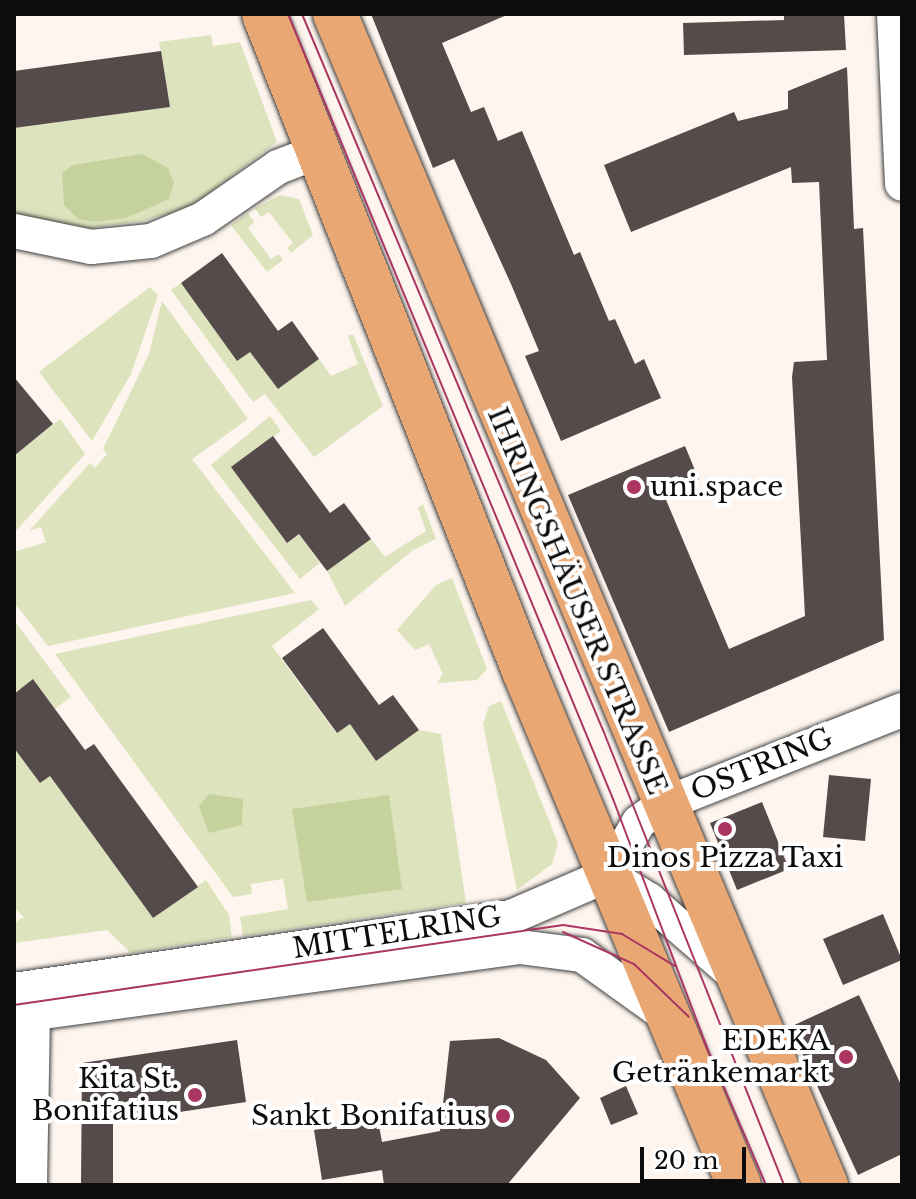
<!DOCTYPE html>
<html>
<head>
<meta charset="utf-8">
<style>
	body { margin:0 }
	#map { position:relative; width:916px; height:1199px; overflow:hidden; background:#fdf5ee; font-family:"Libre Baskerville",serif }
	div>[style] { position:absolute }
	[style*='--x'] { left:calc(var(--x)*1px); top:calc(var(--y)*1px); width:calc(var(--w)*1px); rotate:calc(var(--a)*1deg) }
	.green>* { inset:0; background:#dde3bc }
	.forest>* { inset:0; background:#c6d29d }
	.building>* { inset:0; background:#544b4a }
	.roads { filter:drop-shadow(0 0 2px #3f3f3f) drop-shadow(0 0 2px #3f3f3f) }
	.minor>* { height:34px; margin:-17px; padding:0 17px; transform-origin:17px; border-radius:17px; background:#fff }
	.primary>* { height:44px; margin:-22px; padding:0 22px; transform-origin:22px; border-radius:22px; background:#e8a773 }
	.tram>* { height:2px; margin:-1px; padding:0 1px; transform-origin:1px; border-radius:1px; background:#ab3661 }
	.dots>* { width:22px; height:22px; translate:-50% -50%; box-sizing:border-box; border:4px solid #fff; border-radius:50% }
	span { translate:-50% -50%; white-space:nowrap; text-align:center; line-height:1.15; -webkit-text-stroke:8px #fff; paint-order:stroke }
	.poi-label { font-size:28px; color:#0c0c0c }
	.left { translate:0 -50%; text-align:left }
	.right { translate:-100% -50%; text-align:right }
	.street-label { font-size:28px; color:#0c0c0c }
	.frame { position:absolute; inset:0; border:16px solid #0c0c0c; pointer-events:none }
	.scale { position:absolute; left:640px; top:1147px; width:106px; height:36px; box-sizing:border-box; border:4px solid #0c0c0c; border-top:0; padding-left:10px; font-size:24px; line-height:28px; white-space:nowrap; color:#0c0c0c; -webkit-text-stroke:6px #fff; paint-order:stroke }
</style>
</head>
<body>
<div id="map">
	<div class="green">
		<i style="clip-path:polygon(211px 35px,213px 46px,240px 42px,277px 142px,191px 207px,143px 221px,88px 228px,14px 213px,14px 128px,170px 107px,159px 42px)"></i>
		<i style="clip-path:polygon(280px 195px,299px 199px,313px 235px,291px 253px,287px 248px,293px 243px,269px 212px,261px 217px,255px 208px)"></i>
		<i style="clip-path:polygon(248px 213px,254px 222px,248px 228px,271px 259px,279px 254px,283px 260px,267px 272px,231px 225px)"></i>
		<i style="clip-path:polygon(181px 283px,237px 360px,250px 352px,278px 389px,319px 359px,331px 376px,358px 364px,348px 336px,353px 334px,383px 406px,314px 457px,265px 394px,253px 402px,171px 290px)"></i>
		<i style="clip-path:polygon(150px 287px,158px 295px,131px 374px,92px 441px,39px 372px)"></i>
		<i style="clip-path:polygon(162px 301px,248px 419px,192px 459px,295px 593px,48px 646px,14px 602px,14px 552px,46px 542px,41px 527px,29px 531px,90px 463px,95px 468px,107px 454px,103px 449px,149px 354px)"></i>
		<i style="clip-path:polygon(270px 416px,281px 431px,232px 468px,286px 542px,299px 534px,320px 563px,300px 579px,211px 465px)"></i>
		<i style="clip-path:polygon(60px 419px,85px 454px,14px 533px,14px 456px)"></i>
		<i style="clip-path:polygon(423px 504px,436px 539px,413px 550px,345px 606px,327px 571px,371px 539px,385px 557px,426px 531px,418px 508px)"></i>
		<i style="clip-path:polygon(452px 578px,487px 669px,477px 680px,437px 683px,443px 674px,429px 644px,415px 650px,397px 630px,436px 585px)"></i>
		<i style="clip-path:polygon(311px 600px,319px 609px,272px 646px,336px 733px,350px 724px,376px 760px,419px 730px,441px 734px,466px 903px,243px 936px,240px 917px,288px 909px,283px 879px,251px 884px,252px 894px,233px 897px,55px 654px)"></i>
		<i style="clip-path:polygon(14px 620px,71px 697px,55px 709px,34px 680px,14px 693px)"></i>
		<i style="clip-path:polygon(501px 701px,558px 843px,552px 864px,517px 890px,483px 724px,489px 706px)"></i>
		<i style="clip-path:polygon(14px 748px,40px 783px,50px 776px,153px 918px,206px 880px,229px 915px,232px 937px,131px 953px,107px 930px,14px 943px,14px 923px,24px 917px,14px 908px)"></i>
	</div>
	<div class="forest">
		<i style="clip-path:polygon(142px 154px,168px 168px,174px 183px,169px 199px,126px 218px,94px 222px,78px 219px,64px 205px,62px 173px,73px 165px)"></i>
		<i style="clip-path:polygon(209px 794px,243px 799px,242px 825px,209px 833px,199px 806px)"></i>
		<i style="clip-path:polygon(389px 795px,402px 889px,307px 902px,292px 809px)"></i>
	</div>
	<div class="building">
		<i style="clip-path:polygon(371px 14px,509px 14px,442px 43px,471px 112px,484px 107px,498px 141px,522px 131px,574px 255px,580px 252px,609px 321px,615px 319px,635px 364px,644px 359px,661px 398px,561px 441px,525px 356px,539px 351px,511px 284px,454px 159px,433px 168px)"></i>
		<i style="clip-path:polygon(784px 14px,844px 14px,846px 50px,684px 55px,683px 23px,784px 20px)"></i>
		<i style="clip-path:polygon(161px 51px,170px 107px,14px 128px,14px 71px)"></i>
		<i style="clip-path:polygon(847px 67px,854px 229px,863px 228px,884px 640px,669px 732px,568px 495px,685px 446px,699px 480px,664px 495px,729px 649px,805px 616px,792px 377px,794px 362px,827px 360px,819px 182px,792px 183px,791px 167px,631px 232px,604px 165px,734px 112px,738px 121px,788px 109px,788px 91px)"></i>
		<i style="clip-path:polygon(222px 253px,278px 331px,292px 321px,319px 359px,278px 389px,250px 352px,237px 361px,181px 283px)"></i>
		<i style="clip-path:polygon(14px 377px,53px 424px,14px 456px)"></i>
		<i style="clip-path:polygon(273px 436px,330px 513px,344px 503px,371px 539px,327px 571px,299px 534px,287px 543px,231px 467px)"></i>
		<i style="clip-path:polygon(323px 628px,379px 705px,393px 695px,419px 730px,376px 761px,350px 724px,337px 733px,282px 658px)"></i>
		<i style="clip-path:polygon(33px 679px,85px 750px,94px 744px,198px 887px,153px 918px,50px 776px,40px 783px,14px 748px,14px 694px)"></i>
		<i style="clip-path:polygon(829px 775px,871px 779px,865px 841px,823px 837px)"></i>
		<i style="clip-path:polygon(762px 802px,789px 869px,737px 890px,710px 823px)"></i>
		<i style="clip-path:polygon(883px 914px,902px 960px,843px 985px,823px 939px)"></i>
		<i style="clip-path:polygon(859px 995px,902px 1087px,902px 1154px,858px 1175px,790px 1027px)"></i>
		<i style="clip-path:polygon(499px 1038px,546px 1060px,580px 1098px,507px 1185px,384px 1185px,382px 1170px,322px 1180px,314px 1130px,378px 1120px,382px 1142px,440px 1131px,450px 1041px)"></i>
		<i style="clip-path:polygon(237px 1040px,246px 1102px,113px 1122px,113px 1185px,81px 1185px,82px 1063px)"></i>
		<i style="clip-path:polygon(626px 1086px,638px 1114px,611px 1125px,600px 1098px)"></i>
	</div>
	<div class="roads">
		<div class="minor">
			<i style="--x:894;--y:14;--w:170;--a:87.3"></i>
			<i style="--x:14;--y:231;--w:79;--a:11.7"></i>
			<i style="--x:91;--y:247;--w:60;--a:-5.7"></i>
			<i style="--x:151;--y:241;--w:56;--a:-22.9"></i>
			<i style="--x:203;--y:219;--w:91;--a:-34.7"></i>
			<i style="--x:278;--y:167;--w:45;--a:-20.9"></i>
			<i style="--x:608;--y:875;--w:61;--a:-59.7"></i>
			<i style="--x:639;--y:822;--w:29;--a:-36"></i>
			<i style="--x:662;--y:805;--w:258;--a:-21.6"></i>
			<i style="--x:14;--y:990;--w:502;--a:-8.36"></i>
			<i style="--x:511;--y:917;--w:106;--a:-23.4"></i>
			<i style="--x:608;--y:875;--w:48;--a:31.4"></i>
			<i style="--x:649;--y:900;--w:117;--a:41.2"></i>
			<i style="--x:14;--y:1016;--w:511;--a:-7.77"></i>
			<i style="--x:520;--y:947;--w:63;--a:7.4"></i>
			<i style="--x:582;--y:955;--w:105;--a:35.7"></i>
			<i style="--x:30;--y:1185;--w:172;--a:-89"></i>
		</div>
		<div class="primary">
			<i style="--x:264;--y:14;--w:707;--a:68.41"></i>
			<i style="--x:524;--y:671;--w:557;--a:67.3"></i>
			<i style="--x:335;--y:14;--w:1270;--a:67.25"></i>
		</div>
	</div>
	<div class="tram">
		<i style="--x:288;--y:14;--w:850;--a:67.51"></i>
		<i style="--x:613;--y:799;--w:268;--a:69.3"></i>
		<i style="--x:302;--y:14;--w:777;--a:67.2"></i>
		<i style="--x:603;--y:730;--w:490;--a:68.3"></i>
		<i style="--x:563;--y:932;--w:78;--a:24.3"></i>
		<i style="--x:634;--y:964;--w:76;--a:43.9"></i>
		<i style="--x:14;--y:1005;--w:555;--a:-8.29"></i>
		<i style="--x:563;--y:925;--w:60;--a:8.7"></i>
		<i style="--x:622;--y:934;--w:62;--a:31.1"></i>
		<i style="--x:704;--y:1041;--w:157;--a:66.7"></i>
	</div>
	<div class="dots">
		<i style="left:634px;top:487px;background:#ab3661"></i>
		<i style="left:725px;top:829px;background:#ab3661"></i>
		<i style="left:846px;top:1057px;background:#ab3661"></i>
		<i style="left:195px;top:1095px;background:#ab3661"></i>
		<i style="left:503px;top:1116px;background:#ab3661"></i>
	</div>
	<div class="poi-label">
		<span class="left" style="left:650px;top:487px">uni.space</span>
		<span style="left:725px;top:858px">Dinos Pizza Taxi</span>
		<span class="right" style="left:830px;top:1057px">EDEKA<br>Getränkemarkt</span>
		<span class="right" style="left:179px;top:1095px">Kita St.<br>Bonifatius</span>
		<span class="right" style="left:487px;top:1116px">Sankt Bonifatius</span>
	</div>
	<div class="street-label">
		<span style="left:577px;top:601px;rotate:67deg">IHRINGSHÄUSER STRASSE</span>
		<span style="left:762px;top:765px;rotate:-22deg">OSTRING</span>
		<span style="left:397px;top:933px;rotate:-9deg">MITTELRING</span>
	</div>
	<div class="frame"></div>
	<div class="scale">20 m</div>
</div>
</body>
</html>
